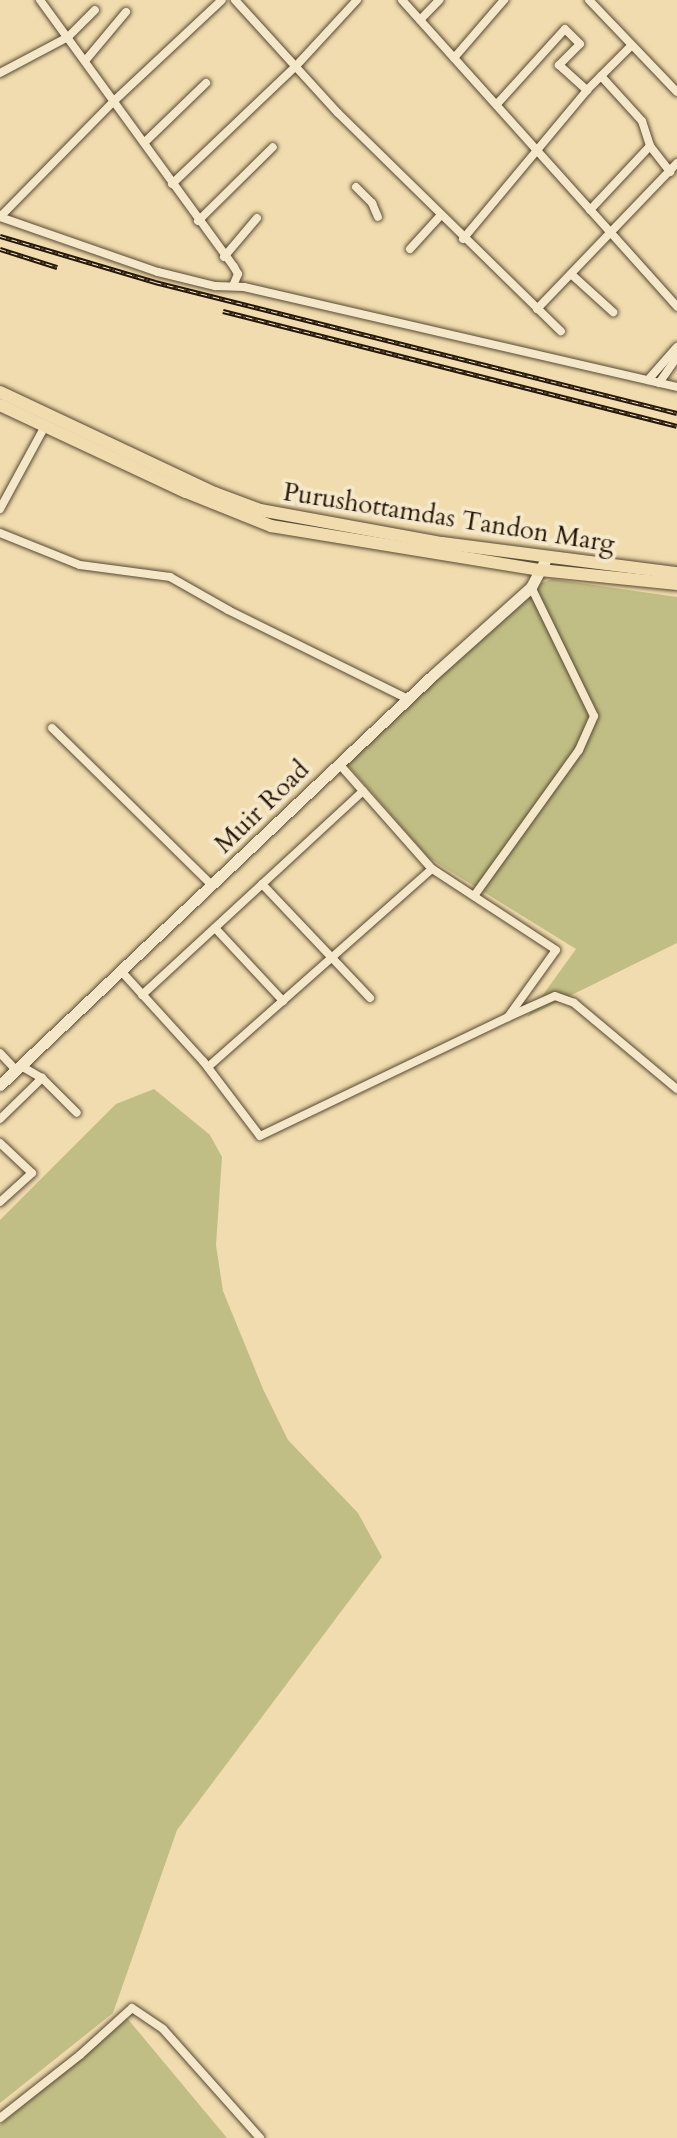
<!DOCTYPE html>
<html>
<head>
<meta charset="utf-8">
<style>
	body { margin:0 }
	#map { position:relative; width:677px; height:2138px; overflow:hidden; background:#f0dcae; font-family:Cardo,serif }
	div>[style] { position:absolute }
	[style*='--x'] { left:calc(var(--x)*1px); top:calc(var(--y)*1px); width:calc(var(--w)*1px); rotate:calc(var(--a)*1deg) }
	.green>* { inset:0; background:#c1be85 }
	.roads { filter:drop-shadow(0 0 2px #584832) drop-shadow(0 0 2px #584832) }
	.minor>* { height:8px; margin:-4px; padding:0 4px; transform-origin:4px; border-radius:4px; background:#f5e8ca }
	.secondary>* { height:11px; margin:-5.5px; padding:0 5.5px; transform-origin:5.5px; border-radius:5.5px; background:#f5e8ca }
	.primary>* { height:12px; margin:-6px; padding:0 6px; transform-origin:6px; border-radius:6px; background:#f0dcae }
	.rail>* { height:5px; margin-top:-2.5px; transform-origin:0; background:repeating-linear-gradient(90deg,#f5e8ca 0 6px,#251608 0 12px); box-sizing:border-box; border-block:2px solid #251608 }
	span { translate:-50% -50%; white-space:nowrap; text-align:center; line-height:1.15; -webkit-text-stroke:8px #f5e8ca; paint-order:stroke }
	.street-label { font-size:26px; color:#251608 }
</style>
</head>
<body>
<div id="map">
	<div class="green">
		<i style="clip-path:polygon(552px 579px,677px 597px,677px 943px,527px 1017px,576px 949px,429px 858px,347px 764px,531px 587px)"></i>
		<i style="clip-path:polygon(154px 1089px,210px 1135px,222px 1157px,216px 1245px,223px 1291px,263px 1389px,288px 1440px,358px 1513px,382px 1557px,177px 1830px,113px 2013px,0 2103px,0 1220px,116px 1104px)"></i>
		<i style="clip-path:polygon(127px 2018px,227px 2138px,0 2138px,0 2125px)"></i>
	</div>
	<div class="roads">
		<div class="minor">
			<i style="--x:40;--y:0;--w:330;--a:54"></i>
			<i style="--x:234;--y:267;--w:8;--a:60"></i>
			<i style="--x:238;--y:274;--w:13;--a:113"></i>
			<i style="--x:235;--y:0;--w:153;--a:47.7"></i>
			<i style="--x:338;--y:113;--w:312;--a:44.4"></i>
			<i style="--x:402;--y:0;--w:412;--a:48.1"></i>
			<i style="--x:589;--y:0;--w:127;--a:46.3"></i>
			<i style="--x:420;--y:20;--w:28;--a:-46"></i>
			<i style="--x:454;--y:58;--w:77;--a:-49.2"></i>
			<i style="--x:85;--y:61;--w:64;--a:-50.1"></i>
			<i style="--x:0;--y:73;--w:77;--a:-27.9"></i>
			<i style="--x:68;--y:37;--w:38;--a:-45"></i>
			<i style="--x:601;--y:76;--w:61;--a:47.7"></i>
			<i style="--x:642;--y:121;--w:26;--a:72"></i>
			<i style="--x:650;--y:146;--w:33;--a:52"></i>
			<i style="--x:497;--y:104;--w:101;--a:-47.8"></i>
			<i style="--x:565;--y:29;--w:21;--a:45"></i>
			<i style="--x:580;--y:44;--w:30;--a:135"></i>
			<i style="--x:559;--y:65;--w:38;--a:42"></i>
			<i style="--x:145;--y:142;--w:85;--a:-44"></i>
			<i style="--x:172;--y:184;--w:171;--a:-43.6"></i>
			<i style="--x:296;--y:66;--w:90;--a:-47.3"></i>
			<i style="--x:356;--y:187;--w:23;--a:45"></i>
			<i style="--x:372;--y:203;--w:15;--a:67"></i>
			<i style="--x:590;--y:210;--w:88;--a:-46.8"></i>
			<i style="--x:0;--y:217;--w:167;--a:19.2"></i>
			<i style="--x:158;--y:272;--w:59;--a:13.8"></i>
			<i style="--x:215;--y:286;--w:29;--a:2"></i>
			<i style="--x:244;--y:287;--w:444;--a:13"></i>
			<i style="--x:0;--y:217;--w:164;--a:-45.5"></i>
			<i style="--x:115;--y:100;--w:146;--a:-43.1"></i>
			<i style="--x:198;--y:221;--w:105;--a:-44.6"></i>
			<i style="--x:463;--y:239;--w:194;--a:-50.2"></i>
			<i style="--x:587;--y:90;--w:62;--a:-45"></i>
			<i style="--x:410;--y:249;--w:45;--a:-47.7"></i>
			<i style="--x:224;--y:257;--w:51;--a:-49.8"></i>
			<i style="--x:571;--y:274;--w:57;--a:42.1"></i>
			<i style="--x:537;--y:309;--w:202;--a:-46.2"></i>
			<i style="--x:648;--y:380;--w:44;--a:-48.7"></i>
			<i style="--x:659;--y:383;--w:32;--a:-55"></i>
			<i style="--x:0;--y:509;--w:94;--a:-61.5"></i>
			<i style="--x:0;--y:533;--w:86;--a:21.8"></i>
			<i style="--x:80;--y:565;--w:91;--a:7.6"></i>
			<i style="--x:170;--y:577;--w:67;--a:29.6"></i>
			<i style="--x:228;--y:610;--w:201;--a:26.3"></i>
			<i style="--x:52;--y:728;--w:224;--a:44.5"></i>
			<i style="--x:262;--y:884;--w:157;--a:46.5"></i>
			<i style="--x:474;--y:896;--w:180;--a:-54.3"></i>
			<i style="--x:579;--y:750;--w:37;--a:-66"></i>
			<i style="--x:594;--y:716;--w:144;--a:-116"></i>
			<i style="--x:215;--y:928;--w:100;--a:47"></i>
			<i style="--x:121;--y:971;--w:122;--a:47.7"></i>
			<i style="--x:203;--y:1061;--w:94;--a:52.8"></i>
			<i style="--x:260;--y:1136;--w:275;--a:-25.6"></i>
			<i style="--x:508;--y:1017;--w:82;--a:-54.4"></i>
			<i style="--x:556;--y:950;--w:148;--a:-146.8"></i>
			<i style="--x:432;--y:869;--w:140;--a:-131.5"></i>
			<i style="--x:142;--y:995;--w:301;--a:-42.7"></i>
			<i style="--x:508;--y:1017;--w:51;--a:-24.1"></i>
			<i style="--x:555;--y:996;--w:20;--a:20"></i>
			<i style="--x:574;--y:1003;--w:134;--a:39.9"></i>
			<i style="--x:0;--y:1053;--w:23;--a:47"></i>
			<i style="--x:21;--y:1066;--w:24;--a:30"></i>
			<i style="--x:42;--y:1078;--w:49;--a:45"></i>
			<i style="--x:208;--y:1067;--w:299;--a:-41.5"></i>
			<i style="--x:0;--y:1119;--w:59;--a:-44.3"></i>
			<i style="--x:0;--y:1143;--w:44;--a:43.2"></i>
			<i style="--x:32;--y:1173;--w:43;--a:137.8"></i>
			<i style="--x:0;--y:2118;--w:102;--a:-38.2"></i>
			<i style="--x:80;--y:2055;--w:70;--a:-42.1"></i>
			<i style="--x:132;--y:2008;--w:37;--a:34"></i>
			<i style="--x:163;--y:2029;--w:146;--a:48.3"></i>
		</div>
		<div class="secondary">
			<i style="--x:0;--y:1085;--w:596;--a:-43.44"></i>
			<i style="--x:433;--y:675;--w:132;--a:-41.9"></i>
			<i style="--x:531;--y:587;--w:34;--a:-62"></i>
		</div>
		<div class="primary">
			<i style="--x:0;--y:392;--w:238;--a:25.2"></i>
			<i style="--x:215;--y:493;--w:48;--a:20.7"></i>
			<i style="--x:260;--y:510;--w:185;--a:10.3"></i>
			<i style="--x:442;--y:543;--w:237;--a:7.3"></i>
			<i style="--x:0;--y:405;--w:205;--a:25.1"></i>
			<i style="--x:186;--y:492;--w:92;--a:21.8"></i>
			<i style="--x:271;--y:526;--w:273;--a:9.3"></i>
			<i style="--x:540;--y:570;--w:138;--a:5.8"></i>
		</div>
	</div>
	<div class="rail">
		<i style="--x:0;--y:236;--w:162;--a:16.5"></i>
		<i style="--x:155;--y:282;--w:538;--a:14.09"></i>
		<i style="--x:0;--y:249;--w:60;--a:17.5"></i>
		<i style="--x:223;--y:311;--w:468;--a:14.2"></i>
	</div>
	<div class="street-label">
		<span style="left:449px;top:518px;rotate:9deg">Purushottamdas Tandon Marg</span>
		<span style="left:262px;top:807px;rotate:-44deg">Muir Road</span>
	</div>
</div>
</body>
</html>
